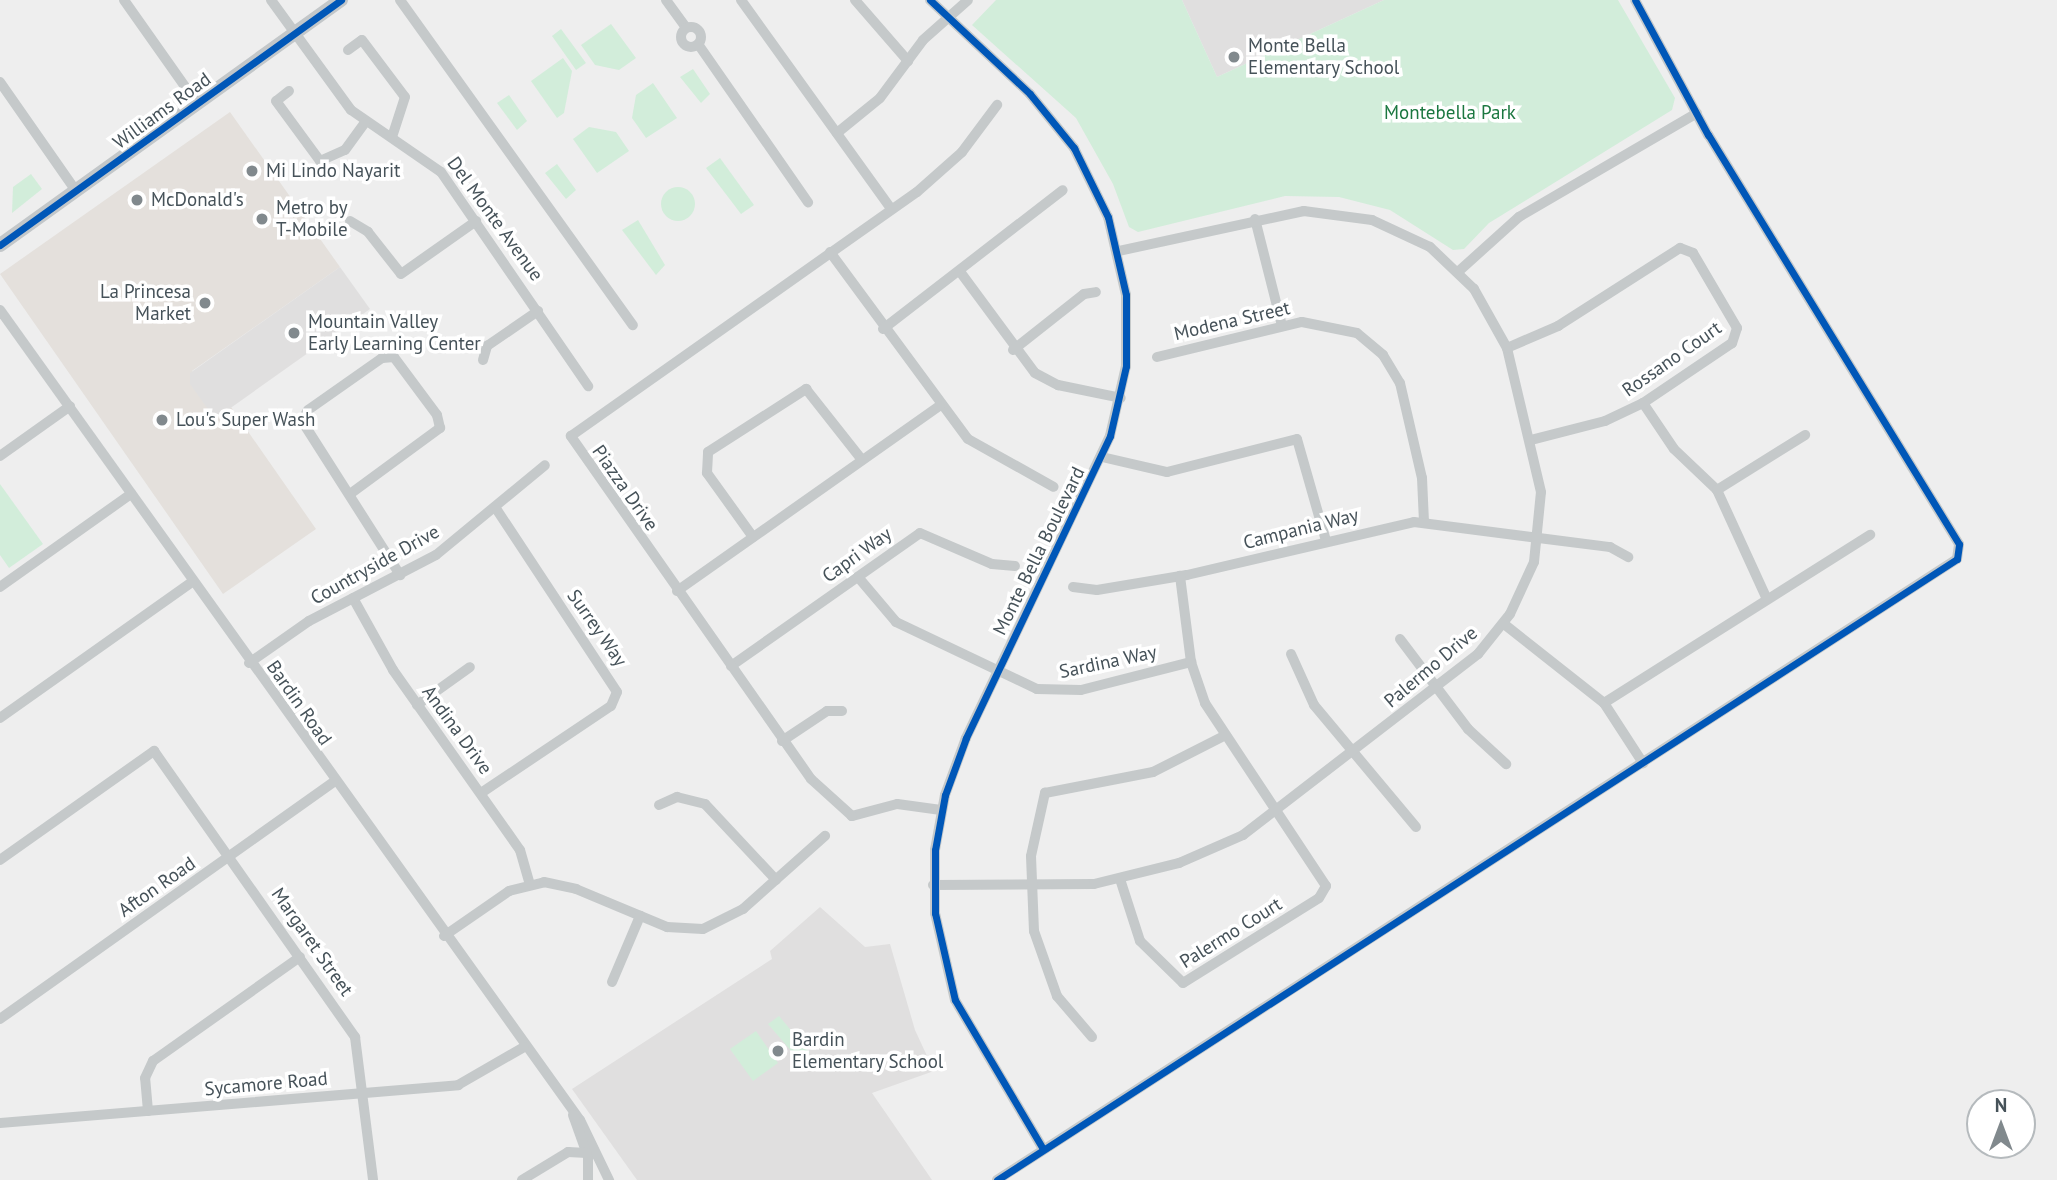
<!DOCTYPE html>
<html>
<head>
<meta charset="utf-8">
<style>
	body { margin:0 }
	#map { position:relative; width:2057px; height:1180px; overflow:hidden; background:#eee; font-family:"PT Sans",sans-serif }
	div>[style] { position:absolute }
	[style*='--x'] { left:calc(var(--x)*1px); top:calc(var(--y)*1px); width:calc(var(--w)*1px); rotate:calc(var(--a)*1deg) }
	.commercial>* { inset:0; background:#e4e0dc }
	.education>* { inset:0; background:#e0dfdf }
	.green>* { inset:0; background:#d2edda }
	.round { border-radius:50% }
	.minor>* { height:10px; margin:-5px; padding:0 5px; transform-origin:5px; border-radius:5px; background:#c5c9ca }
	.minor>.ring { margin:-5px; padding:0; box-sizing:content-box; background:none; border:10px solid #c5c9ca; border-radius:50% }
	.major>* { height:14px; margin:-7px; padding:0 7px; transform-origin:7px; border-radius:7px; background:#c3c7c9 }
	.cycleway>* { height:7px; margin:-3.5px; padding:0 3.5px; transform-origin:3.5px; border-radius:3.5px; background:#0057b8 }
	.dots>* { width:19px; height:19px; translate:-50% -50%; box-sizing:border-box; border:4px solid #fff; border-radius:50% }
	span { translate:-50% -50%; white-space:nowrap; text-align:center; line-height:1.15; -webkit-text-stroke:7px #fff; paint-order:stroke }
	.poi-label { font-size:19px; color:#465259 }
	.left { translate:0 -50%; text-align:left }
	.right { translate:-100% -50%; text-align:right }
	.street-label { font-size:19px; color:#465259 }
	.park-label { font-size:19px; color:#1b7740 }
	.north { position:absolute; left:1966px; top:1089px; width:70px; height:70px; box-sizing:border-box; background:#fff; border:2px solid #b5babd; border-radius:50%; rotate:0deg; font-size:19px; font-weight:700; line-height:28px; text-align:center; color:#465259 }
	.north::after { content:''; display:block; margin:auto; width:24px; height:32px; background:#81898d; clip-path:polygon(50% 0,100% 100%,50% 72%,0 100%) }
</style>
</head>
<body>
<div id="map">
	<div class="commercial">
		<i style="clip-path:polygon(230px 112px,340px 267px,192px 371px,214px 419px,231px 407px,316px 529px,223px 594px,0 274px)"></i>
	</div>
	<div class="education">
		<i style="clip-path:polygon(1182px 0,1384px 0,1217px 77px)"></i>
		<i style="clip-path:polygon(340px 267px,370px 309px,215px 419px,190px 384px,190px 373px)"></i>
		<i style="clip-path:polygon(820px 907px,865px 947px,890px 944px,915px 1030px,934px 1071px,872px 1093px,932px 1180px,637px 1180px,572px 1089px,772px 959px,770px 951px)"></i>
	</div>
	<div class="green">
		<i style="clip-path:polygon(996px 0,1182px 0,1217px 77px,1384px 0,1618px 0,1675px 98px,1672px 110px,1489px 223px,1464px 249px,1453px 250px,1390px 210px,1339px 197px,1285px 196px,1138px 232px,1129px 227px,1113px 184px,1076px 118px,972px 25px)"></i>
		<i style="clip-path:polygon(611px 24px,636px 58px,619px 70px,595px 65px,581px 45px)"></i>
		<i style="clip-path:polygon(561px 29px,586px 63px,576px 70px,552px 36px)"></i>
		<i style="clip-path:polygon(563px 58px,572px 71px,564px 113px,557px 118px,531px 81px)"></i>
		<i style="clip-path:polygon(693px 69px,710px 94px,701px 103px,680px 77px)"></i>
		<i style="clip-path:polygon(653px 83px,677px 118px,646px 138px,632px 118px,636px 95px)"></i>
		<i style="clip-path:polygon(509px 95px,527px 121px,517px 130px,497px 103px)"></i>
		<i style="clip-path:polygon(589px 127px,616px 132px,629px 151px,597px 173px,573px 139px)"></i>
		<i style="clip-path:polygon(720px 158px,754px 205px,741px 214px,706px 168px)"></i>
		<i style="clip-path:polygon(557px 164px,576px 190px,566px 199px,545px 173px)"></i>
		<i style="clip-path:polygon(31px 174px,42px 189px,12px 213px,13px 187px)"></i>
		<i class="round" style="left:661px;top:187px;width:34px;height:34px"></i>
		<i style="clip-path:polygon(638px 220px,665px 265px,656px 275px,622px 230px)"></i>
		<i style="clip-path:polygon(0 484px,43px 544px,9px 568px,0 555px)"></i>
		<i style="clip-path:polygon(779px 1016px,810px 1053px,799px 1060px,768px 1024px)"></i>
		<i style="clip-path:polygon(756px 1031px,778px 1063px,753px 1081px,730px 1049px)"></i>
	</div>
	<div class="minor">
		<i style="--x:124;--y:0;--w:128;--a:54.8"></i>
		<i style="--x:271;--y:0;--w:136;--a:54"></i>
		<i style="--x:351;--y:110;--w:109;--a:34.6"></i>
		<i style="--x:441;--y:172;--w:260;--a:55.5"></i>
		<i style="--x:400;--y:0;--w:400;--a:54.4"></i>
		<i style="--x:666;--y:0;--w:34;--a:54"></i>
		<i style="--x:741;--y:0;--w:257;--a:54.3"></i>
		<i style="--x:855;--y:0;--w:81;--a:49"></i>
		<i style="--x:930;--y:0;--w:137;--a:43.2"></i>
		<i style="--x:1030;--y:94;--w:70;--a:50.8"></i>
		<i style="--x:1074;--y:148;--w:77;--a:63.8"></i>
		<i style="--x:1108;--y:217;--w:80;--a:77"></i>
		<i style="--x:1126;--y:295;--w:71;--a:90"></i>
		<i style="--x:1126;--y:366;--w:72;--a:102.9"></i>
		<i style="--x:1110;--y:436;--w:335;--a:115.5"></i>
		<i style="--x:966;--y:738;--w:61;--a:110.2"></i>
		<i style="--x:945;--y:795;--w:56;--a:100.3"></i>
		<i style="--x:935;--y:850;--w:63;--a:90"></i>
		<i style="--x:935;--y:913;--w:89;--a:77.1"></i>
		<i style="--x:955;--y:1000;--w:173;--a:59.4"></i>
		<i class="ring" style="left:681px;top:27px;width:10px;height:10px"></i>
		<i style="--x:698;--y:44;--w:193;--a:55.2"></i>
		<i style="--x:348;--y:50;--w:17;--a:-36"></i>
		<i style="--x:362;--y:40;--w:71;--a:53"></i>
		<i style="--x:405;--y:97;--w:42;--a:108"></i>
		<i style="--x:0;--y:82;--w:133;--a:55.1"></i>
		<i style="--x:289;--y:91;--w:16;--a:142"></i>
		<i style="--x:276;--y:101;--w:74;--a:53.7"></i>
		<i style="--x:320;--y:161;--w:27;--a:-24"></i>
		<i style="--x:345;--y:150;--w:34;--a:-54"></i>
		<i style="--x:837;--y:133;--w:55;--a:-39.1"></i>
		<i style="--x:880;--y:98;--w:72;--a:-53.4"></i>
		<i style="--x:923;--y:40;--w:60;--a:-41.6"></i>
		<i style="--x:1255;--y:219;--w:110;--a:75.8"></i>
		<i style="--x:350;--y:221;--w:21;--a:31"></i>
		<i style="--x:368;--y:232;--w:53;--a:51.8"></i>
		<i style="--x:401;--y:274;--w:92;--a:-35.2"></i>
		<i style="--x:830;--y:252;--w:232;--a:53.6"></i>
		<i style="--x:968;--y:439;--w:98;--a:29.2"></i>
		<i style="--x:1459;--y:271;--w:81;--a:-42"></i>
		<i style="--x:1519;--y:217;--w:206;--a:-30.3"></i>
		<i style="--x:961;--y:273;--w:124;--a:53.5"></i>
		<i style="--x:1035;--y:373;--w:26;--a:28"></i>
		<i style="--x:1058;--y:385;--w:64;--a:11.7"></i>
		<i style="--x:0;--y:310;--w:996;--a:54.4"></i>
		<i style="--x:580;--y:1120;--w:67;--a:64.2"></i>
		<i style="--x:883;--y:329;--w:227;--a:-37.7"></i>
		<i style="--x:1507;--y:348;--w:56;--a:-23.3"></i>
		<i style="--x:1558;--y:326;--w:145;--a:-32.6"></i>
		<i style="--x:1680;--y:248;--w:14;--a:21"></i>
		<i style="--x:1693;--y:253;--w:87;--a:59.6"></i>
		<i style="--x:1737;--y:328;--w:16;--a:108"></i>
		<i style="--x:1732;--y:343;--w:107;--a:146"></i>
		<i style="--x:1643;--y:403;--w:42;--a:154.7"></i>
		<i style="--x:1605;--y:421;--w:76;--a:165.6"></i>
		<i style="--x:1013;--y:350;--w:90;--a:-38.3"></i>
		<i style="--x:1084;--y:294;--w:12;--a:-9"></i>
		<i style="--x:1157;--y:357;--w:149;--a:-13.6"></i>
		<i style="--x:1302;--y:322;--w:56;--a:11.3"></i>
		<i style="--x:1357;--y:333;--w:34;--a:40"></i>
		<i style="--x:1383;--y:355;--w:33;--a:59"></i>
		<i style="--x:1400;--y:383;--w:98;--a:77"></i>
		<i style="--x:1422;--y:478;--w:44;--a:87.4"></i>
		<i style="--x:483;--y:360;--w:15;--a:-74"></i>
		<i style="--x:487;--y:346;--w:62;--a:-34.5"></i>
		<i style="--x:1643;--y:403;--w:55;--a:56"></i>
		<i style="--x:1674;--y:449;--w:59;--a:43.6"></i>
		<i style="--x:1717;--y:490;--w:120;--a:65.4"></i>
		<i style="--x:0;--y:456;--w:86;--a:-35.5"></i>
		<i style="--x:1102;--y:457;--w:67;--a:13"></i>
		<i style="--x:1167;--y:472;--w:134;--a:-14.2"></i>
		<i style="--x:1297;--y:439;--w:106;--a:74.1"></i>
		<i style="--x:1717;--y:490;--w:104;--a:-32"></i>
		<i style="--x:350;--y:494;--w:112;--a:-36.3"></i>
		<i style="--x:440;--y:428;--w:13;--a:-103"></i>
		<i style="--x:437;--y:415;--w:72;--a:-126.6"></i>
		<i style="--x:394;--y:357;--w:12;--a:175"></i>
		<i style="--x:382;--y:358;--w:90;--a:144.9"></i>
		<i style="--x:308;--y:410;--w:13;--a:119"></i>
		<i style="--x:302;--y:421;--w:183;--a:57.5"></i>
		<i style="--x:753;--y:537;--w:79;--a:-125.7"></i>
		<i style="--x:707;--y:473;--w:21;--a:-87"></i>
		<i style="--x:708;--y:452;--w:117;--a:-32.7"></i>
		<i style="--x:806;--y:389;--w:90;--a:51.7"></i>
		<i style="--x:858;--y:577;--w:59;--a:49.8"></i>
		<i style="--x:896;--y:622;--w:156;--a:25.4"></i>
		<i style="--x:1037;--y:689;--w:44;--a:1.3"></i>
		<i style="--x:1081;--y:690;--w:114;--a:-14.3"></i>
		<i style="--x:0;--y:587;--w:161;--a:-35.4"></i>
		<i style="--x:1073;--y:587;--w:24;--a:7"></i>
		<i style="--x:1097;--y:590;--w:91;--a:-9.5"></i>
		<i style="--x:1187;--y:575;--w:233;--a:-13.1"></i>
		<i style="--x:1414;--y:522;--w:198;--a:7.3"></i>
		<i style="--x:1610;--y:547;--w:21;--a:29"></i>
		<i style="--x:677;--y:591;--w:321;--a:-35.2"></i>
		<i style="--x:353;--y:598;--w:82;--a:60.9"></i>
		<i style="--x:393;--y:670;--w:220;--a:54.8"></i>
		<i style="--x:520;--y:850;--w:35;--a:74"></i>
		<i style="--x:1504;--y:624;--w:127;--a:38.3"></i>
		<i style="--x:1604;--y:703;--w:72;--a:57"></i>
		<i style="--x:1400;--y:639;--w:113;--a:52.9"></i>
		<i style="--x:1468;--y:729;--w:52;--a:42.6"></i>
		<i style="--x:1291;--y:654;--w:56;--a:65.7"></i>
		<i style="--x:1314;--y:705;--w:159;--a:50.1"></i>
		<i style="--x:249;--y:663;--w:73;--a:-35"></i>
		<i style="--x:309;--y:621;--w:143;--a:-27.5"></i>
		<i style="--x:436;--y:555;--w:141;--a:-39.5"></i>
		<i style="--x:731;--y:666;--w:231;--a:-35.1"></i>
		<i style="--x:920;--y:533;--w:78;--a:23.3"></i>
		<i style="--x:992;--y:564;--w:23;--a:5"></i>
		<i style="--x:1604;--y:703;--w:315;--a:-32.3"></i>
		<i style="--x:417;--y:705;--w:65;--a:-35.6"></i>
		<i style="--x:0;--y:718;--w:235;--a:-35.3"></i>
		<i style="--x:782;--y:741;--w:54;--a:-33.7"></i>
		<i style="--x:827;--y:711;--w:15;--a:0"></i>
		<i style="--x:481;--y:793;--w:156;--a:-33.8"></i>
		<i style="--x:611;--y:706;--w:15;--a:-67"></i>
		<i style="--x:617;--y:692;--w:218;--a:-123.4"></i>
		<i style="--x:659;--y:805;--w:20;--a:-24"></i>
		<i style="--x:677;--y:797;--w:29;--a:14"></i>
		<i style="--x:705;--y:804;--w:104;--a:46.9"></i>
		<i style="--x:941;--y:810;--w:44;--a:-172.2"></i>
		<i style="--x:897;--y:804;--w:47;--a:165.1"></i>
		<i style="--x:852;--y:816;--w:55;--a:-137.9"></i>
		<i style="--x:811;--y:779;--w:419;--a:-125"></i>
		<i style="--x:571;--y:436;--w:423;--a:-35.2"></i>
		<i style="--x:917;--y:192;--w:60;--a:-41.6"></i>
		<i style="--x:962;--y:152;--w:59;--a:-53.3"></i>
		<i style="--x:0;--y:860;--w:189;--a:-35.3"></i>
		<i style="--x:154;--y:751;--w:350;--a:54.9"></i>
		<i style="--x:355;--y:1037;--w:144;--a:82.8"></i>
		<i style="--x:1120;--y:879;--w:65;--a:72.1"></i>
		<i style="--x:1140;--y:941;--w:60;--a:44.3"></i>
		<i style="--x:1183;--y:983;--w:160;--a:-32"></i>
		<i style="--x:1319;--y:898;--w:14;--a:-60"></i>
		<i style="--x:1326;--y:886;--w:219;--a:-123.5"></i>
		<i style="--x:1205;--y:703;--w:43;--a:-108.9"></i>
		<i style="--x:1191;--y:662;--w:87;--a:-97.3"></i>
		<i style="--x:933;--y:885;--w:161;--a:-0.4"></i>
		<i style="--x:1094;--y:884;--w:88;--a:-13.9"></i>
		<i style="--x:1179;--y:863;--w:70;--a:-23.6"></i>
		<i style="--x:1243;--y:835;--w:297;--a:-37.6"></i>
		<i style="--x:1478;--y:654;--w:51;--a:-51.3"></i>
		<i style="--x:1510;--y:614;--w:57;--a:-65.2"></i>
		<i style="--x:1534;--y:562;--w:70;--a:-84.3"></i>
		<i style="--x:1541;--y:492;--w:148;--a:-103.3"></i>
		<i style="--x:1507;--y:348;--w:68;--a:-119.2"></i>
		<i style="--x:1474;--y:289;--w:61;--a:-136.3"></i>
		<i style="--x:1430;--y:247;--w:64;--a:-155"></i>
		<i style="--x:1372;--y:220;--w:69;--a:-172.5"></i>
		<i style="--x:1304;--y:211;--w:189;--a:167.8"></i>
		<i style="--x:444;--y:936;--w:79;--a:-34.7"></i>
		<i style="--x:509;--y:891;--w:36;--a:-14"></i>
		<i style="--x:544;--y:882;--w:33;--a:12"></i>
		<i style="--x:576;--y:889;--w:99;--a:22.7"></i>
		<i style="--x:667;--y:927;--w:36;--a:3"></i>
		<i style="--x:703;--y:929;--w:45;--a:-26.6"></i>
		<i style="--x:743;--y:909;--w:110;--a:-41.7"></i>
		<i style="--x:612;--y:982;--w:72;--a:-67"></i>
		<i style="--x:0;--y:1019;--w:409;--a:-35.4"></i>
		<i style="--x:1092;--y:1037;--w:54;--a:-130.5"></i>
		<i style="--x:1057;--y:996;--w:69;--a:-109.5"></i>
		<i style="--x:1034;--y:931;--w:75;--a:-92.3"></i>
		<i style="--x:1031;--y:856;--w:65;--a:-77.5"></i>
		<i style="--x:1045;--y:793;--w:110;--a:-11"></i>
		<i style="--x:1153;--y:772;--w:77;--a:-26.9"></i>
		<i style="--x:148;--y:1111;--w:33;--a:-95"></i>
		<i style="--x:145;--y:1078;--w:19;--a:-65"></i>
		<i style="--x:153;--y:1061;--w:180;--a:-35.3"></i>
		<i style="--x:573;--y:1115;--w:45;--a:70.3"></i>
		<i style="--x:588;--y:1157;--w:23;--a:90"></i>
		<i style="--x:0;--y:1123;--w:460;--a:-4.7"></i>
		<i style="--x:458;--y:1085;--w:76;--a:-29.9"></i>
		<i style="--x:522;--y:1180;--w:54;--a:-31.3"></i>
		<i style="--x:568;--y:1152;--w:19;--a:3"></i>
		<i style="--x:997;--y:1180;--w:1143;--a:-32.9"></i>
		<i style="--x:1957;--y:559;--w:15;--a:-82"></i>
		<i style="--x:1959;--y:544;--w:480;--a:-121.5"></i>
		<i style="--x:1708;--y:135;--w:153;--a:-118.4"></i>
	</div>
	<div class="major">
		<i style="--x:0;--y:245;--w:420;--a:-35.7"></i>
	</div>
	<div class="cycleway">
		<i style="--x:930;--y:0;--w:137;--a:43.2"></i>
		<i style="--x:1030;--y:94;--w:70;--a:50.8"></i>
		<i style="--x:1074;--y:148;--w:77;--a:63.8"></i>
		<i style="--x:1108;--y:217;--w:80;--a:77"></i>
		<i style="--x:1126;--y:295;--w:71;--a:90"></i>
		<i style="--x:1126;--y:366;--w:72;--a:102.9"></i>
		<i style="--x:1110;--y:436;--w:335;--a:115.5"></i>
		<i style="--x:966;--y:738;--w:61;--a:110.2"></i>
		<i style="--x:945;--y:795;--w:56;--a:100.3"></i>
		<i style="--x:935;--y:850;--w:63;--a:90"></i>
		<i style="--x:935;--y:913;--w:89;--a:77.1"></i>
		<i style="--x:955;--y:1000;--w:173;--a:59.4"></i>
		<i style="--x:0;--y:245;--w:420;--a:-35.7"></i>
		<i style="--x:997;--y:1180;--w:1143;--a:-32.9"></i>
		<i style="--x:1957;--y:559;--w:15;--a:-82"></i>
		<i style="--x:1959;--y:544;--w:480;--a:-121.5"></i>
		<i style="--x:1708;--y:135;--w:153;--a:-118.4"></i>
	</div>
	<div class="dots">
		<i style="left:1234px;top:57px;background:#81898d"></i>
		<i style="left:252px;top:171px;background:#81898d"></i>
		<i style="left:137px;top:200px;background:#81898d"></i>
		<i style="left:262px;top:219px;background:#81898d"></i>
		<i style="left:205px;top:303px;background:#81898d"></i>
		<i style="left:294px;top:333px;background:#81898d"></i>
		<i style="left:162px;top:420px;background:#81898d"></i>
		<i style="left:778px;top:1051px;background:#81898d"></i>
	</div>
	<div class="poi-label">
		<span class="left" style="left:1248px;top:57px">Monte Bella<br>Elementary School</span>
		<span class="left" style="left:266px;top:171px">Mi Lindo Nayarit</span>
		<span class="left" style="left:151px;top:200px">McDonald's</span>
		<span class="left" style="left:276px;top:219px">Metro by<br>T-Mobile</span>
		<span class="right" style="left:191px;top:303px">La Princesa<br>Market</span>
		<span class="left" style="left:308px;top:333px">Mountain Valley<br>Early Learning Center</span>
		<span class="left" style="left:176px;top:420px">Lou's Super Wash</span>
		<span class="left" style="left:792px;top:1051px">Bardin<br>Elementary School</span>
	</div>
	<div class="street-label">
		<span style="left:162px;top:111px;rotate:-36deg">Williams Road</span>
		<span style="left:495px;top:219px;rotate:54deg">Del Monte Avenue</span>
		<span style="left:1232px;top:321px;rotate:-13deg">Modena Street</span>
		<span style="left:1672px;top:359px;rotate:-35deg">Rossano Court</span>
		<span style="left:625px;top:488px;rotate:55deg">Piazza Drive</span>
		<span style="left:1301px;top:529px;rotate:-14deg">Campania Way</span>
		<span style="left:1039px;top:551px;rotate:-64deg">Monte Bella Boulevard</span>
		<span style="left:857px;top:555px;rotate:-36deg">Capri Way</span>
		<span style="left:375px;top:565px;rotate:-29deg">Countryside Drive</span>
		<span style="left:597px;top:628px;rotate:55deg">Surrey Way</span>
		<span style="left:1108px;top:662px;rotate:-12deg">Sardina Way</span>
		<span style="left:1431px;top:667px;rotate:-40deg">Palermo Drive</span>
		<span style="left:299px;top:703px;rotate:55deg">Bardin Road</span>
		<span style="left:457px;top:730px;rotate:54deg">Andina Drive</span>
		<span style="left:157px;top:887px;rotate:-35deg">Afton Road</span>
		<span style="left:1231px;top:933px;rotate:-32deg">Palermo Court</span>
		<span style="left:312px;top:942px;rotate:55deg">Margaret Street</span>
		<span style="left:266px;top:1084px;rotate:-5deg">Sycamore Road</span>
	</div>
	<div class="park-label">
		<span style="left:1450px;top:113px">Montebella Park</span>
	</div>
	<div class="north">N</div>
</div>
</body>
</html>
